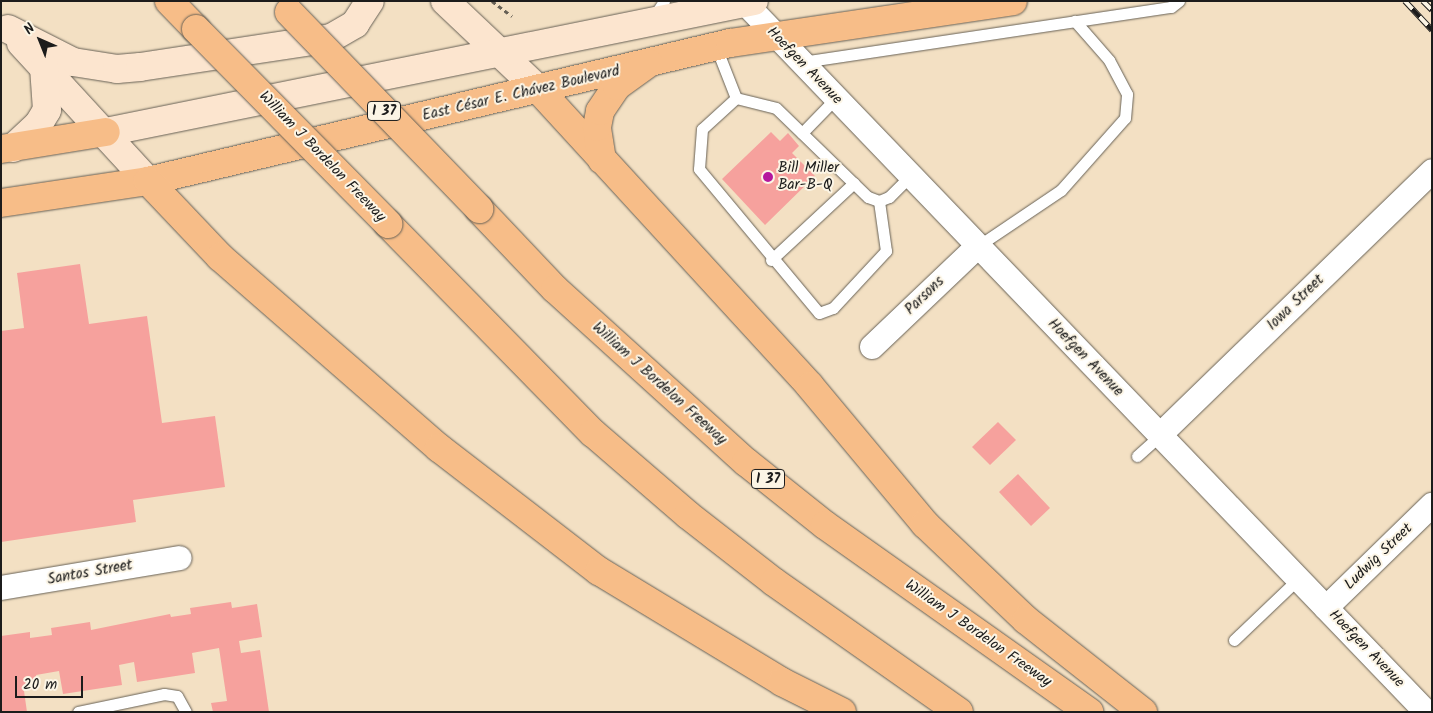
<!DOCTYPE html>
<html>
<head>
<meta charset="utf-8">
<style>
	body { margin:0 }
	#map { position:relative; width:1433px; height:713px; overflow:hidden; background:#f3e0c3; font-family:Kalam,sans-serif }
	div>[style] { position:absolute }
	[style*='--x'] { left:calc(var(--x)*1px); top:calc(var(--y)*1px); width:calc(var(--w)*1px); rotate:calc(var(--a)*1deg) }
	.building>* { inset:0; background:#f6a19d }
	.path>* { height:3px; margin-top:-1.5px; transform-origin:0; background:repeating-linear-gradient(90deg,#676156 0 4px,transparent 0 8px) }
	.roads { filter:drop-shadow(0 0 1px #676156) drop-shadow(0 0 1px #676156) }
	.service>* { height:11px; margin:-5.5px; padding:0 5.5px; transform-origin:5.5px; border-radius:5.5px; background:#fff }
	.minor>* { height:24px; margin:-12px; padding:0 12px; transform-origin:12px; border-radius:12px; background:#fff }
	.secondary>* { height:28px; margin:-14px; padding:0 14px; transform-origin:14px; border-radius:14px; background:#fce5cf }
	.primary>* { height:28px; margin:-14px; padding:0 14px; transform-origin:14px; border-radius:14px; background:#f7bd88 }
	.motorway>* { height:28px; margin:-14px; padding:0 14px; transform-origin:14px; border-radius:14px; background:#f7bd88 }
	.rail>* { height:5.5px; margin-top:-2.75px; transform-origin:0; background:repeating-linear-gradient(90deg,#fcf5e5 0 11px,#1c1c1c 0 22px); box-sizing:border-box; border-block:1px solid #1c1c1c }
	.bridges { filter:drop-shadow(0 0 1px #676156) drop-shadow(0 0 1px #676156) }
	.motorway-bridge>* { height:28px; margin:-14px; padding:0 14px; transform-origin:14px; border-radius:14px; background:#f7bd88 }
	.dots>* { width:14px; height:14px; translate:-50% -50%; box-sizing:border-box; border:2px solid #fcf5e5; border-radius:50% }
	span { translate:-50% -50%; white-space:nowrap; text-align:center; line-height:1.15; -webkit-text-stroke:4px #fcf5e5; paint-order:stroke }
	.shield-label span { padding:1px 4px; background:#fcf5e5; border:1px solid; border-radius:4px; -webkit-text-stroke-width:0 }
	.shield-label { font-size:14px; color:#1c1c1c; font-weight:700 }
	.street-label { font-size:15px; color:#1c1c1c }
	.poi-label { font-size:15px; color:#1c1c1c }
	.left { translate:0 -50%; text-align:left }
	.frame { position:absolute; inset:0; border:2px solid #1c1c1c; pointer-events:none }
	.north { position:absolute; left:15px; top:15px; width:50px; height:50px; -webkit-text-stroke:4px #fcf5e5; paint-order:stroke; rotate:316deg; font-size:14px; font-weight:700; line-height:20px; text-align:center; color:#1c1c1c }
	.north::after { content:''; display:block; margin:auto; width:18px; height:22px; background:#1c1c1c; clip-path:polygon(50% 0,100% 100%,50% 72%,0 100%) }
	.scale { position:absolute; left:15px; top:676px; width:68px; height:22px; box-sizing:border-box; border:2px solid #1c1c1c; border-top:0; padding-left:6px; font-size:15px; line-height:18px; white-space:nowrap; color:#1c1c1c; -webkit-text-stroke:4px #fcf5e5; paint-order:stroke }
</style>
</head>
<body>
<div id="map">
	<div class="building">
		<i style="clip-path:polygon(771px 132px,780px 141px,788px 133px,799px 146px,792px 153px,815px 176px,765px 225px,722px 179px)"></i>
		<i style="clip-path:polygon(80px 264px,89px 324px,147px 316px,162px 423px,215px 416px,225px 487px,133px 500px,136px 522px,1px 542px,1px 331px,24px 328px,17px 273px)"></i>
		<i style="clip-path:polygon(998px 422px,1016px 440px,990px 465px,972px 447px)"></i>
		<i style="clip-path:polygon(1018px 474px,1050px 508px,1031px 526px,999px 492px)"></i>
		<i style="clip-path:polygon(231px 602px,232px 608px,257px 604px,262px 637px,239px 641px,241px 653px,260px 650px,269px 712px,213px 712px,211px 703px,227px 701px,219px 648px,192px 653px,195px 673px,137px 682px,134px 662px,119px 665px,122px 685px,63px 694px,59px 671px,36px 675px,38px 688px,24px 691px,27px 712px,1px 712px,1px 636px,30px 632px,30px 638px,52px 635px,51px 628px,90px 622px,91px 630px,170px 614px,171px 617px,191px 614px,190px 608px)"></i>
	</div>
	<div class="path">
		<i style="--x:492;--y:1;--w:25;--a:37"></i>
	</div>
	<div class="roads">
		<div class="service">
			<i style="--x:653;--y:18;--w:20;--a:-57"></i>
			<i style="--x:716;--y:47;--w:55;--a:68.6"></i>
			<i style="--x:736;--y:98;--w:41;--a:14"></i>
			<i style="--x:776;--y:108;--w:128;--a:44.1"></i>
			<i style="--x:868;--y:197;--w:12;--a:20"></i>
			<i style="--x:879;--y:201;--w:11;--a:-22"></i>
			<i style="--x:889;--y:197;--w:30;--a:-45"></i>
			<i style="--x:802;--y:62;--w:373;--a:-8.5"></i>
			<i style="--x:1171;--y:7;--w:10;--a:-37"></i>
			<i style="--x:736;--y:98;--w:46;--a:137.6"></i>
			<i style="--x:702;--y:129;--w:40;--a:94.3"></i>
			<i style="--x:699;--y:169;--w:187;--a:50.2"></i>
			<i style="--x:819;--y:313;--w:15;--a:-20"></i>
			<i style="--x:833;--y:308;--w:78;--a:-47.1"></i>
			<i style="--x:886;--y:251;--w:50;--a:-98"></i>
			<i style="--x:802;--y:133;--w:47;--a:-45.9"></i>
			<i style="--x:978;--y:246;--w:100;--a:-34"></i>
			<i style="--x:1061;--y:190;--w:96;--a:-48.4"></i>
			<i style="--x:1125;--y:118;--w:24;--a:-85"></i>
			<i style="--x:1127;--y:94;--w:38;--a:-118"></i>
			<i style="--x:1109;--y:60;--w:52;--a:-131.1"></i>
			<i style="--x:771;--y:260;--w:113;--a:-42.9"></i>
			<i style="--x:1137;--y:456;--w:31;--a:-42"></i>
			<i style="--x:1234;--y:640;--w:88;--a:-43.6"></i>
			<i style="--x:78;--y:712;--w:88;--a:-11.8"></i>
			<i style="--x:164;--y:694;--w:13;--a:9"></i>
			<i style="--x:177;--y:696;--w:18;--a:61"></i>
		</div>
		<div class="minor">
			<i style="--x:745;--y:3;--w:983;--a:46.15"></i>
			<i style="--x:872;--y:347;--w:146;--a:-43.6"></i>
			<i style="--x:1160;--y:435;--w:379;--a:-44.1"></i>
			<i style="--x:1;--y:588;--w:181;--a:-9.5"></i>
			<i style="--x:1326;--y:608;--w:148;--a:-44.2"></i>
		</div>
		<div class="secondary">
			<i style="--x:445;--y:1;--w:129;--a:43.4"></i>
			<i style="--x:8;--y:29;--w:73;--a:26.9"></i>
			<i style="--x:73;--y:62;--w:45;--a:9"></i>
			<i style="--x:117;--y:69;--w:23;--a:-5"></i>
			<i style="--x:140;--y:67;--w:193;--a:-8.6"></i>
			<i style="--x:331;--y:38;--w:28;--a:-30"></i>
			<i style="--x:355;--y:24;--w:27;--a:-57"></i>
			<i style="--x:21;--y:43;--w:188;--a:47.4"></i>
			<i style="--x:106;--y:132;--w:661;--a:-11.43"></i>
			<i style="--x:13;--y:148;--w:34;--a:-43"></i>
			<i style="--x:38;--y:125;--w:17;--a:-59"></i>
			<i style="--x:47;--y:110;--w:43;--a:-94"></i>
		</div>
		<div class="primary">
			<i style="--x:1;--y:149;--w:106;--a:-9.2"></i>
			<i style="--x:1;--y:203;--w:149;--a:-8.5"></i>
			<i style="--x:148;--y:181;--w:598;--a:-13.34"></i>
			<i style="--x:730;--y:43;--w:286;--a:-8.4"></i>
		</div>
		<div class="motorway">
			<i style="--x:169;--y:1;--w:39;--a:46"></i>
			<i style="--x:539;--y:90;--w:401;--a:47.5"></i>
			<i style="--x:810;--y:386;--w:180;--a:50.2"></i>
			<i style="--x:925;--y:524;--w:139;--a:43.5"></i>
			<i style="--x:1026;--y:620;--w:149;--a:38.2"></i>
			<i style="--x:602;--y:160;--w:33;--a:-99"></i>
			<i style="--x:597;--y:127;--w:16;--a:-79"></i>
			<i style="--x:600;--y:111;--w:30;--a:-56"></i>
			<i style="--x:617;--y:86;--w:39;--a:-36"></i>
			<i style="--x:148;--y:181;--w:105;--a:46.5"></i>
			<i style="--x:220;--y:257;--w:291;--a:41.1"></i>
			<i style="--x:439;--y:448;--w:202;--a:37.6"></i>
			<i style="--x:599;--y:571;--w:214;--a:31.2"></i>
			<i style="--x:782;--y:682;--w:67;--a:26.6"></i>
			<i style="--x:479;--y:209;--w:110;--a:46.5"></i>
			<i style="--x:555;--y:289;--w:258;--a:42.2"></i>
			<i style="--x:746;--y:462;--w:101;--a:38.6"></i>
			<i style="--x:825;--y:525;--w:324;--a:35.3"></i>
			<i style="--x:388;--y:224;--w:293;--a:45.6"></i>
			<i style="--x:593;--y:433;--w:125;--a:40.8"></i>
			<i style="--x:688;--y:515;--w:109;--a:37.9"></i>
			<i style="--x:774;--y:582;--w:226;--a:35.1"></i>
		</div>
	</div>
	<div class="rail">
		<i style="--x:1405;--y:1;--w:40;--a:47"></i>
		<i style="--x:1423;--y:1;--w:13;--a:45"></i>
	</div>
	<div class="bridges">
		<div class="motorway-bridge">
			<i style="--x:289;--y:12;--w:274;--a:46"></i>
			<i style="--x:196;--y:29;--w:274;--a:45.4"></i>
		</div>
	</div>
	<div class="dots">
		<i style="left:768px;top:177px;background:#b5179e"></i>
	</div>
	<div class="shield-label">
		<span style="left:384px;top:111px">I 37</span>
		<span style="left:768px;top:479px">I 37</span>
	</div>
	<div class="street-label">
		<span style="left:804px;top:66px;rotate:46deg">Hoefgen Avenue</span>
		<span style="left:521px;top:94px;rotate:-13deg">East César E. Chávez Boulevard</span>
		<span style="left:322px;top:157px;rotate:46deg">William J Bordelon Freeway</span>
		<span style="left:925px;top:296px;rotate:-44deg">Parsons</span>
		<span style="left:1296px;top:303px;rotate:-44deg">Iowa Street</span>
		<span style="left:1085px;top:358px;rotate:46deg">Hoefgen Avenue</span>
		<span style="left:659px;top:384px;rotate:42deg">William J Bordelon Freeway</span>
		<span style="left:1379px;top:557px;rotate:-44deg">Ludwig Street</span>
		<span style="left:90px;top:573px;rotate:-10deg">Santos Street</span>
		<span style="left:978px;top:634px;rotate:35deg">William J Bordelon Freeway</span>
		<span style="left:1366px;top:649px;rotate:46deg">Hoefgen Avenue</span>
	</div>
	<div class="poi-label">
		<span class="left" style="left:778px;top:177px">Bill Miller<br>Bar-B-Q</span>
	</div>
	<div class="frame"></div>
	<div class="north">N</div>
	<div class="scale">20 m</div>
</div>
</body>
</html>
